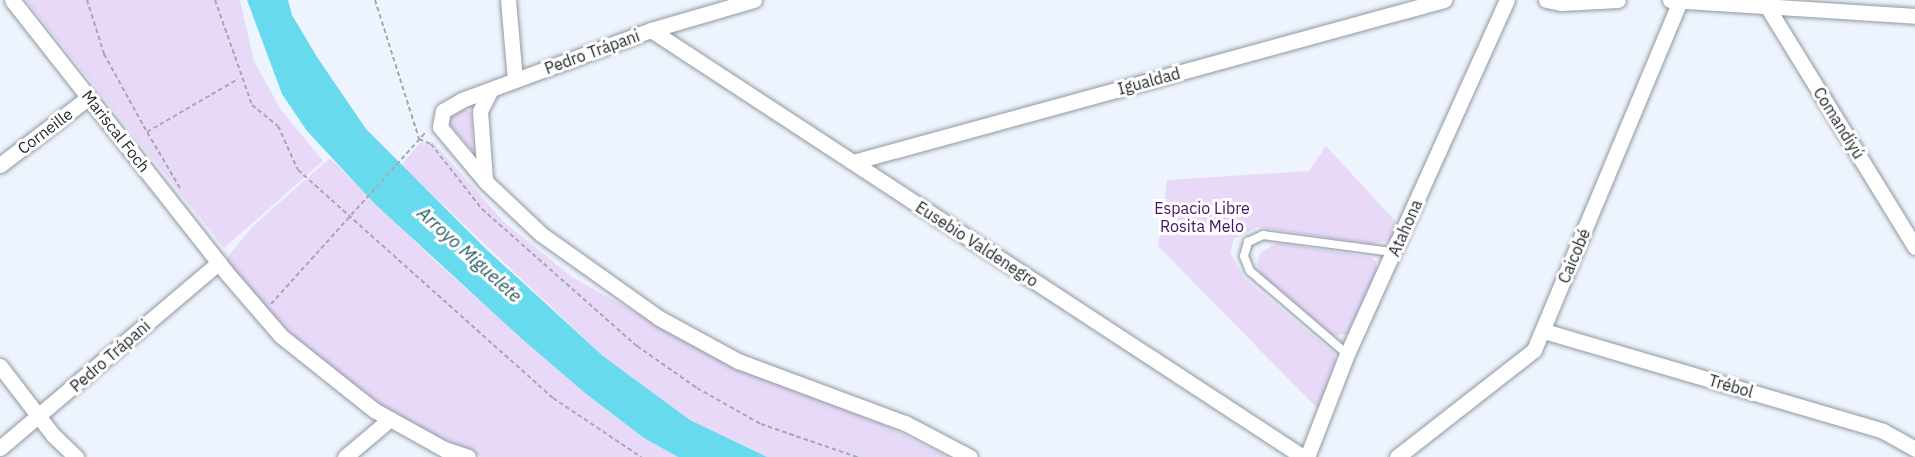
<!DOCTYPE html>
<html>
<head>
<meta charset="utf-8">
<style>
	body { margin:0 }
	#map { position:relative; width:1915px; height:457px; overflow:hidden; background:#edf4fd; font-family:"IBM Plex Sans",sans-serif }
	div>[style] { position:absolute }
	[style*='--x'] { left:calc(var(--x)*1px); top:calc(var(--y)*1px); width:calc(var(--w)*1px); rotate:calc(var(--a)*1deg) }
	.green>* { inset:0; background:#e9d9f9 }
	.water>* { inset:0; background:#67dbed }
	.path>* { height:2px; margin-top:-1px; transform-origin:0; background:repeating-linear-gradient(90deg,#a3a9b0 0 4.5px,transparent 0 7.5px) }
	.roads { filter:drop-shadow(0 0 2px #9098a2) drop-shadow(0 0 2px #9098a2) }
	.service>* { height:8px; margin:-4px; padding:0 4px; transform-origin:4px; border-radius:4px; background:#fff }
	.minor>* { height:15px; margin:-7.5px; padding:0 7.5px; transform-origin:7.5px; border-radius:7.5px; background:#fff }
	span { translate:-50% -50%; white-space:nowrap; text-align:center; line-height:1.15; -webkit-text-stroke:6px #fff; paint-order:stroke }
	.street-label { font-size:16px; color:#1f2226 }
	.park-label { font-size:16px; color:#461265 }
	.water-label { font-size:18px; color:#265861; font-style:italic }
</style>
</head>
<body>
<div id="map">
	<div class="green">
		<i style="clip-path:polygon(26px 0,240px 0,254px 61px,281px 110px,323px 161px,224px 248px)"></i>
		<i style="clip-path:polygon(466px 109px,471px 113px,473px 151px,448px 122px,450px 115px)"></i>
		<i style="clip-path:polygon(433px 142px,504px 222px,572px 277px,724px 362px,879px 423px,948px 457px,767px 457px,690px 420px,603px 356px,401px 165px,420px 143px)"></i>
		<i style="clip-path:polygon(1326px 146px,1398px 224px,1390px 240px,1371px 244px,1258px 227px,1234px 239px,1230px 253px,1245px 279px,1335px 354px,1335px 367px,1317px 408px,1158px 246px,1167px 180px,1309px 171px)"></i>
		<i style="clip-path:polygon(330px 158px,435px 261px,585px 393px,644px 438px,678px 457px,482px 457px,396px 416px,313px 355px,262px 306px,226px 259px,253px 226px)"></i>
		<i style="clip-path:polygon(1277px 243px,1370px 257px,1376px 262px,1377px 272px,1348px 334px,1334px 336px,1262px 276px,1257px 264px,1260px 253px)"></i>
	</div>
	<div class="water">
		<i style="clip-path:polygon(247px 0,288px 0,292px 15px,317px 57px,366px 129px,486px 249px,603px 356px,690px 420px,767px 457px,678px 457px,644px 438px,585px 393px,521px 338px,375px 204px,307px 131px,282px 94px)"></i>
	</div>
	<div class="path">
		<i style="--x:87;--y:0;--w:57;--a:72.5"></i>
		<i style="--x:104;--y:54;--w:89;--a:61.1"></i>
		<i style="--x:215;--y:0;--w:111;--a:70.6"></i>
		<i style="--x:252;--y:105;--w:33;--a:39"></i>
		<i style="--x:278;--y:126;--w:48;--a:65.6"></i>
		<i style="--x:298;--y:170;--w:342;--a:41.8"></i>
		<i style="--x:553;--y:398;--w:106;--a:33.8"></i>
		<i style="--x:375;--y:0;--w:146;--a:72.4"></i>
		<i style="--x:419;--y:139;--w:13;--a:23"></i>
		<i style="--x:431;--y:144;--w:83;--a:51.9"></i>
		<i style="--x:482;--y:209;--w:207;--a:41.5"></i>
		<i style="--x:637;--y:346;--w:73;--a:35"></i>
		<i style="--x:697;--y:388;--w:73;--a:29.4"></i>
		<i style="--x:761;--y:424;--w:102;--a:19"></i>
		<i style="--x:180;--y:188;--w:65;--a:-120.5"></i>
		<i style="--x:147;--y:132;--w:105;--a:-30.2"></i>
		<i style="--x:271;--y:304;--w:232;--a:-48"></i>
	</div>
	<div class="roads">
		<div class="service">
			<i style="--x:1347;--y:354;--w:128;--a:-139.4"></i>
			<i style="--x:1250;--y:271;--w:16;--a:-112"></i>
			<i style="--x:1244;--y:256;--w:15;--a:-74"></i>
			<i style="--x:1248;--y:242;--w:17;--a:-25"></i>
			<i style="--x:1263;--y:235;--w:131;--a:7.5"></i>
		</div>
		<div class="minor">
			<i style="--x:12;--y:0;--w:345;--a:51.8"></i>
			<i style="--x:225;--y:271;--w:86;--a:49.3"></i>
			<i style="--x:281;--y:336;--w:119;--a:38.5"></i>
			<i style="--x:374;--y:410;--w:80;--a:29.1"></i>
			<i style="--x:444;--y:449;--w:25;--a:18"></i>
			<i style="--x:508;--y:0;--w:80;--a:85"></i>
			<i style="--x:754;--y:0;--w:107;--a:163.8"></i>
			<i style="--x:651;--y:30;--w:202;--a:159.7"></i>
			<i style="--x:462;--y:100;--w:22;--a:150"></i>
			<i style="--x:443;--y:111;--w:16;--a:101"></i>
			<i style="--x:440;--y:127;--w:72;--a:50.1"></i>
			<i style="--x:486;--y:182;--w:76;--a:43.4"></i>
			<i style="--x:541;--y:234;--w:145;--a:35.4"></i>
			<i style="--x:659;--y:318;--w:90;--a:28.6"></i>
			<i style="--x:738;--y:361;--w:178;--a:20.4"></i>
			<i style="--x:905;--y:423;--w:73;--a:27.6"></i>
			<i style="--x:1546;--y:0;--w:15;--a:11"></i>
			<i style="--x:1561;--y:3;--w:57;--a:-3"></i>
			<i style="--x:1670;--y:0;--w:246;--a:3.7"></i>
			<i style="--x:1763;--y:0;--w:290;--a:58.4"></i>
			<i style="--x:651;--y:30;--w:779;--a:33.22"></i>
			<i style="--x:853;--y:162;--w:613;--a:-15.33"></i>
			<i style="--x:0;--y:165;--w:112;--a:-37.4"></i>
			<i style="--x:485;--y:179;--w:68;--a:-94.2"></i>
			<i style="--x:480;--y:111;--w:22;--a:-63"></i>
			<i style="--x:1544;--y:331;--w:353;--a:16.4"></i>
			<i style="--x:1883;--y:431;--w:37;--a:29"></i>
			<i style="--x:0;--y:366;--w:87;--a:52.5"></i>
			<i style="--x:53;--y:435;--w:32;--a:44"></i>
			<i style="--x:0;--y:448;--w:287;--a:-40.3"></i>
			<i style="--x:345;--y:457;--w:59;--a:-40.2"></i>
			<i style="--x:1307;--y:457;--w:110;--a:-68.8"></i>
			<i style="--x:1347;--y:354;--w:388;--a:-65.7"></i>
			<i style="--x:1397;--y:457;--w:174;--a:-38"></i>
			<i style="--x:1534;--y:350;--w:378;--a:-67.3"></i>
		</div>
	</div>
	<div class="street-label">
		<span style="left:592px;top:52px;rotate:-20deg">Pedro Trápani</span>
		<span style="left:1149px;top:81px;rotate:-15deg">Igualdad</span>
		<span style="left:1839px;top:123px;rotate:58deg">Comandiyú</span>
		<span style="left:45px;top:131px;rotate:-37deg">Corneille</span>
		<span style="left:116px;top:131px;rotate:52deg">Mariscal Foch</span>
		<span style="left:1405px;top:228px;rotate:-66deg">Atahona</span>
		<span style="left:977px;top:244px;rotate:33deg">Eusebio Valdenegro</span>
		<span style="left:1574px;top:256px;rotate:-67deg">Caicobé</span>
		<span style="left:110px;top:356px;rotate:-41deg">Pedro Trápani</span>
		<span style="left:1731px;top:386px;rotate:16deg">Trébol</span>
	</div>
	<div class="park-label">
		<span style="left:1202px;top:217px">Espacio Libre<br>Rosita Melo</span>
	</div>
	<div class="water-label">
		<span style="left:469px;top:255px;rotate:42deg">Arroyo Miguelete</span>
	</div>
</div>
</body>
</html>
